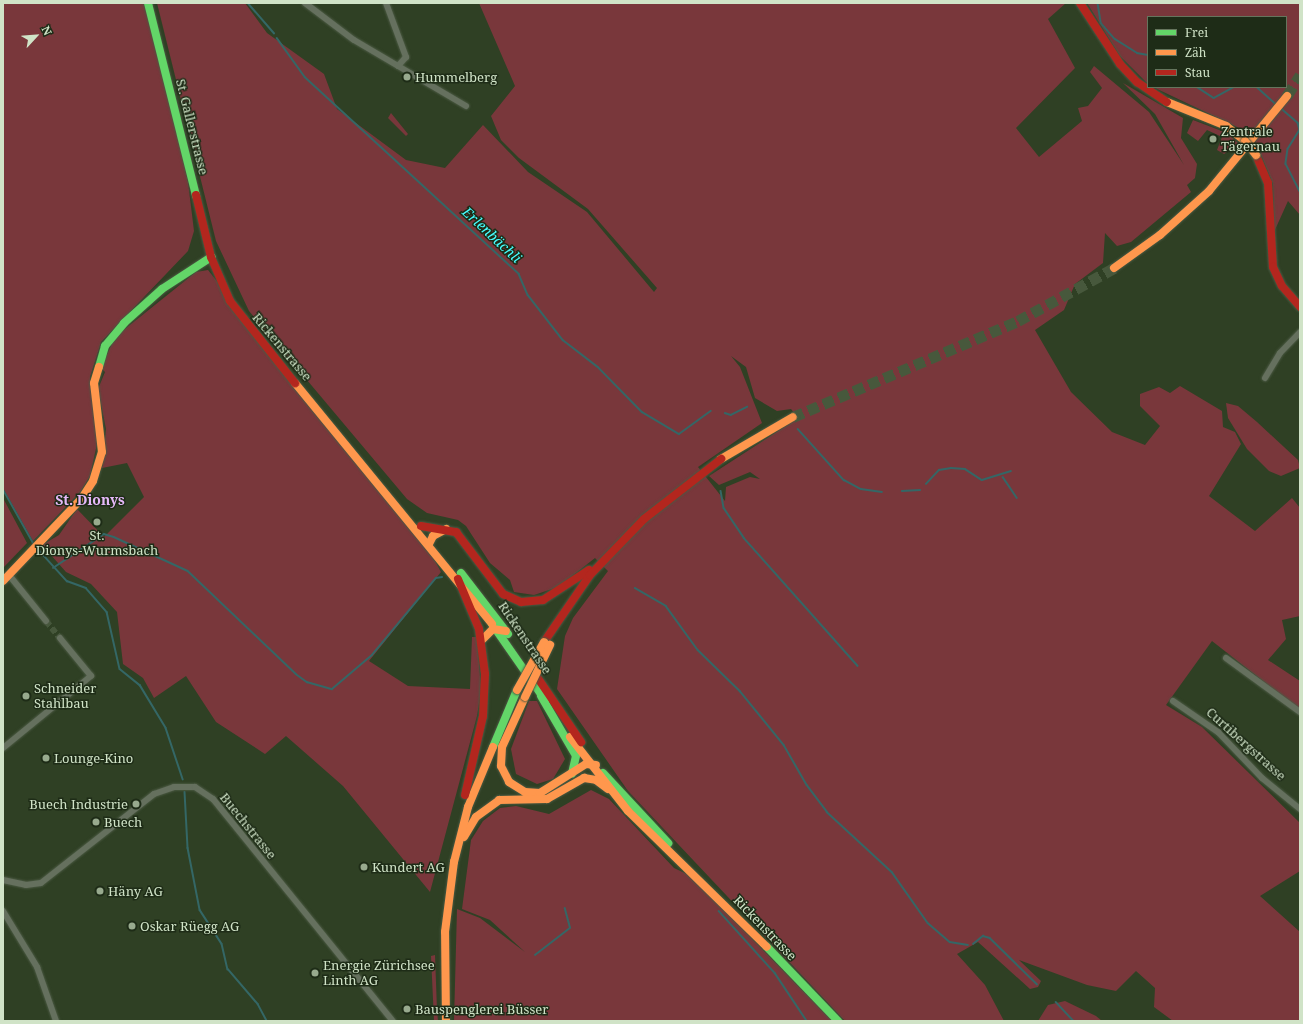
<!DOCTYPE html>
<html>
<head>
<meta charset="utf-8">
<style>
	body { margin:0 }
	#map { position:relative; width:1303px; height:1024px; overflow:hidden; background:#2f4024; font-family:"Noto Serif",serif }
	div>[style] { position:absolute }
	[style*='--x'] { left:calc(var(--x)*1px); top:calc(var(--y)*1px); width:calc(var(--w)*1px); rotate:calc(var(--a)*1deg) }
	.green>* { inset:0; background:#79373b }
	.stream>* { height:1.5px; margin:-0.75px; padding:0 0.75px; transform-origin:0.75px; border-radius:0.75px; background:#346766 }
	.street-tunnel>* { height:6px; margin-top:-3px; transform-origin:0; background:repeating-linear-gradient(90deg,#47583c 0 6px,transparent 0 9px) }
	.highway-tunnel>* { height:11px; margin-top:-5.5px; transform-origin:0; background:repeating-linear-gradient(90deg,#47583c 0 11px,transparent 0 16.5px) }
	.roads { filter:drop-shadow(0 0 1px #4b5943) drop-shadow(0 0 1px #4b5943) }
	.street>* { height:6px; margin:-3px; padding:0 3px; transform-origin:3px; border-radius:3px; background:#65705e }
	.fast>* { height:8px; margin:-4px; padding:0 4px; transform-origin:4px; border-radius:4px; background:#63d668 }
	.slow>* { height:8px; margin:-4px; padding:0 4px; transform-origin:4px; border-radius:4px; background:#ff974d }
	.jam>* { height:8px; margin:-4px; padding:0 4px; transform-origin:4px; border-radius:4px; background:#b3261e }
	.bridges { filter:drop-shadow(0 0 1px #4b5943) drop-shadow(0 0 1px #4b5943) }
	.slow-bridge>* { height:8px; margin:-4px; padding:0 4px; transform-origin:4px; border-radius:4px; background:#ff974d }
	.dots>* { width:11px; height:11px; translate:-50% -50%; box-sizing:border-box; border:2px solid #1e2c17; border-radius:50% }
	span { translate:-50% -50%; white-space:nowrap; text-align:center; line-height:1.15; -webkit-text-stroke:3px #1e2c17; paint-order:stroke }
	.poi-label { font-size:13px; color:#d0e3c7 }
	.left { translate:0 -50%; text-align:left }
	.right { translate:-100% -50%; text-align:right }
	.street-label { font-size:13px; color:#d0e3c7 }
	.water-label { font-size:14px; color:#46fdff; font-style:italic }
	.neighbourhood-label { font-size:14px; color:#e5b8f8; font-weight:700 }
	.frame { position:absolute; inset:0; border:4px solid #d0e3c7; pointer-events:none }
	.legend { position:absolute; left:1147px; top:16px; width:140px; height:72px; box-sizing:border-box; background:#1e2c17; border:1px solid #65755d; margin:0; padding:5px 7px; list-style:none; font-size:12px; color:#d0e3c7 }
	.legend li { display:flex; align-items:center; gap:8px; height:20px }
	.legend b { width:20px; border:1px solid #65755d }
	.north { position:absolute; left:16px; top:16px; width:40px; height:40px; -webkit-text-stroke:3px #1e2c17; paint-order:stroke; rotate:64deg; font-size:11px; font-weight:700; line-height:16px; text-align:center; color:#d0e3c7 }
	.north::after { content:''; display:block; margin:auto; width:14px; height:18px; background:#d0e3c7; clip-path:polygon(50% 0,100% 100%,50% 72%,0 100%) }
</style>
</head>
<body>
<div id="map">
	<div class="green">
		<i style="clip-path:polygon(3px 3px,148px 3px,188px 182px,194px 231px,188px 251px,101px 342px,90px 377px,97px 444px,90px 476px,81px 491px,33px 541px,3px 488px)"></i>
		<i style="clip-path:polygon(evenodd,157px 3px,245px 3px,267px 33px,324px 74px,337px 109px,406px 160px,445px 168px,483px 125px,528px 172px,587px 212px,654px 292px,657px 288px,588px 209px,519px 158px,501px 140px,491px 116px,515px 86px,479px 3px,1066px 3px,1048px 19px,1075px 68px,1016px 128px,1039px 157px,1082px 121px,1078px 108px,1088px 106px,1102px 88px,1090px 72px,1094px 66px,1149px 112px,1184px 165px,1155px 114px,1123px 83px,1183px 118px,1181px 138px,1197px 164px,1195px 178px,1187px 185px,1191px 192px,1131px 242px,1117px 246px,1105px 233px,1103px 263px,1075px 284px,1064px 310px,1035px 330px,1071px 392px,1112px 432px,1145px 445px,1160px 426px,1140px 406px,1140px 394px,1159px 387px,1170px 393px,1180px 386px,1222px 411px,1223px 427px,1235px 432px,1241px 444px,1209px 496px,1255px 531px,1292px 498px,1300px 508px,1300px 616px,1282px 620px,1286px 639px,1268px 660px,1300px 681px,1300px 710px,1212px 641px,1166px 705px,1202px 727px,1300px 823px,1300px 871px,1260px 896px,1300px 932px,1300px 1021px,1173px 1021px,1154px 1007px,1155px 988px,1136px 971px,1116px 991px,1087px 985px,1019px 960px,1041px 981px,1038px 987px,1030px 989px,978px 942px,957px 954px,985px 985px,1004px 1021px,845px 1021px,628px 791px,557px 689px,565px 636px,573px 618px,608px 571px,595px 558px,558px 587px,534px 595px,514px 592px,510px 580px,490px 563px,466px 526px,458px 520px,427px 513px,407px 499px,249px 311px,216px 241px,157px 3px,731px 356px,746px 367px,755px 398px,777px 411px,791px 409px,798px 418px,709px 476px,719px 485px,750px 472px,760px 479px,750px 477px,726px 487px,725px 501px,698px 467px,762px 423px,740px 367px,731px 356px)"></i>
		<i style="clip-path:polygon(1087px 3px,1300px 3px,1300px 215px,1288px 201px,1274px 232px,1273px 184px,1259px 150px,1237px 127px,1153px 87px,1286px 87px,1286px 17px,1148px 17px,1148px 84px,1120px 56px)"></i>
		<i style="clip-path:polygon(391px 113px,408px 134px,406px 136px,388px 118px)"></i>
		<i style="clip-path:polygon(1193px 120px,1227px 133px,1239px 144px,1224px 154px,1217px 150px,1222px 137px,1207px 130px,1198px 141px,1187px 133px)"></i>
		<i style="clip-path:polygon(208px 270px,429px 550px,441px 572px,369px 661px,408px 686px,470px 689px,472px 637px,477px 637px,481px 690px,477px 716px,430px 892px,343px 786px,286px 736px,265px 754px,216px 722px,186px 676px,154px 698px,143px 678px,123px 664px,117px 612px,91px 584px,66px 572px,42px 545px,59px 535px,77px 509px,104px 537px,144px 497px,127px 463px,102px 468px,106px 429px,98px 389px,105px 372px,101px 368px,115px 337px,196px 272px)"></i>
		<i style="clip-path:polygon(1226px 403px,1238px 406px,1257px 422px,1298px 460px,1300px 468px,1281px 476px,1269px 471px,1247px 449px,1228px 418px)"></i>
		<i style="clip-path:polygon(3px 498px,27px 543px,3px 568px)"></i>
		<i style="clip-path:polygon(529px 701px,537px 701px,565px 759px,553px 779px,537px 784px,516px 774px,511px 749px)"></i>
		<i style="clip-path:polygon(591px 790px,609px 799px,674px 868px,691px 876px,832px 1021px,454px 1021px,457px 909px,480px 918px,525px 952px,490px 920px,462px 909px,471px 840px,483px 821px,500px 808px,516px 806px,549px 814px)"></i>
		<i style="clip-path:polygon(435px 955px,437px 1010px,438px 1021px,434px 1021px,431px 956px)"></i>
		<i style="clip-path:polygon(1065px 1001px,1096px 1016px,1102px 1021px,1038px 1021px,1048px 1005px)"></i>
	</div>
	<div class="stream">
		<i style="--x:248;--y:3;--w:40;--a:49"></i>
		<i style="--x:1098;--y:3;--w:20;--a:81"></i>
		<i style="--x:1101;--y:23;--w:21;--a:49"></i>
		<i style="--x:1115;--y:39;--w:26;--a:32"></i>
		<i style="--x:1137;--y:53;--w:11;--a:10"></i>
		<i style="--x:277;--y:38;--w:48;--a:54.3"></i>
		<i style="--x:305;--y:77;--w:291;--a:42.6"></i>
		<i style="--x:519;--y:274;--w:23;--a:67"></i>
		<i style="--x:528;--y:295;--w:57;--a:52.1"></i>
		<i style="--x:563;--y:340;--w:44;--a:37.6"></i>
		<i style="--x:598;--y:367;--w:63;--a:45.6"></i>
		<i style="--x:642;--y:412;--w:43;--a:30.7"></i>
		<i style="--x:679;--y:434;--w:39;--a:-36"></i>
		<i style="--x:1197;--y:87;--w:20;--a:33"></i>
		<i style="--x:1214;--y:98;--w:23;--a:-29"></i>
		<i style="--x:1257;--y:87;--w:25;--a:42"></i>
		<i style="--x:1282;--y:109;--w:21;--a:41"></i>
		<i style="--x:1298;--y:123;--w:7;--a:74"></i>
		<i style="--x:1300;--y:130;--w:22;--a:122"></i>
		<i style="--x:1288;--y:149;--w:15;--a:98"></i>
		<i style="--x:1286;--y:164;--w:30;--a:63"></i>
		<i style="--x:725;--y:413;--w:6;--a:18"></i>
		<i style="--x:731;--y:415;--w:18;--a:-27"></i>
		<i style="--x:798;--y:429;--w:69;--a:48"></i>
		<i style="--x:844;--y:480;--w:19;--a:28"></i>
		<i style="--x:861;--y:489;--w:21;--a:8"></i>
		<i style="--x:1003;--y:477;--w:25;--a:56"></i>
		<i style="--x:926;--y:484;--w:19;--a:-47"></i>
		<i style="--x:939;--y:470;--w:12;--a:-9"></i>
		<i style="--x:951;--y:468;--w:14;--a:4"></i>
		<i style="--x:965;--y:469;--w:20;--a:33"></i>
		<i style="--x:982;--y:480;--w:30;--a:-17"></i>
		<i style="--x:3;--y:489;--w:63;--a:60.6"></i>
		<i style="--x:721;--y:491;--w:17;--a:80"></i>
		<i style="--x:724;--y:508;--w:36;--a:56"></i>
		<i style="--x:744;--y:538;--w:171;--a:48.3"></i>
		<i style="--x:902;--y:491;--w:18;--a:-3"></i>
		<i style="--x:37;--y:548;--w:45;--a:47.7"></i>
		<i style="--x:67;--y:581;--w:20;--a:20"></i>
		<i style="--x:86;--y:588;--w:32;--a:49"></i>
		<i style="--x:107;--y:612;--w:58;--a:77.2"></i>
		<i style="--x:120;--y:669;--w:26;--a:39"></i>
		<i style="--x:140;--y:685;--w:50;--a:58.8"></i>
		<i style="--x:166;--y:728;--w:54;--a:71.6"></i>
		<i style="--x:53;--y:568;--w:61;--a:-33.7"></i>
		<i style="--x:104;--y:534;--w:10;--a:17"></i>
		<i style="--x:114;--y:537;--w:81;--a:24.7"></i>
		<i style="--x:188;--y:571;--w:149;--a:43.6"></i>
		<i style="--x:296;--y:674;--w:14;--a:36"></i>
		<i style="--x:307;--y:682;--w:26;--a:16"></i>
		<i style="--x:332;--y:689;--w:52;--a:-40.4"></i>
		<i style="--x:372;--y:655;--w:100;--a:-50.3"></i>
		<i style="--x:436;--y:578;--w:6;--a:-9"></i>
		<i style="--x:635;--y:588;--w:36;--a:30"></i>
		<i style="--x:666;--y:606;--w:54;--a:54"></i>
		<i style="--x:698;--y:650;--w:59;--a:44.3"></i>
		<i style="--x:740;--y:691;--w:70;--a:50.8"></i>
		<i style="--x:784;--y:745;--w:46;--a:60.1"></i>
		<i style="--x:807;--y:785;--w:34;--a:53"></i>
		<i style="--x:827;--y:812;--w:88;--a:42.7"></i>
		<i style="--x:892;--y:872;--w:62;--a:54.8"></i>
		<i style="--x:928;--y:923;--w:29;--a:41"></i>
		<i style="--x:950;--y:942;--w:18;--a:9"></i>
		<i style="--x:185;--y:792;--w:56;--a:86.9"></i>
		<i style="--x:188;--y:848;--w:63;--a:79"></i>
		<i style="--x:200;--y:910;--w:40;--a:57.1"></i>
		<i style="--x:222;--y:944;--w:26;--a:77"></i>
		<i style="--x:228;--y:969;--w:46;--a:49.4"></i>
		<i style="--x:258;--y:1004;--w:19;--a:62"></i>
		<i style="--x:719;--y:911;--w:84;--a:47.9"></i>
		<i style="--x:775;--y:973;--w:58;--a:56.3"></i>
		<i style="--x:973;--y:944;--w:13;--a:-39"></i>
		<i style="--x:983;--y:936;--w:7;--a:16"></i>
		<i style="--x:990;--y:938;--w:66;--a:44.4"></i>
		<i style="--x:535;--y:955;--w:44;--a:-37.6"></i>
		<i style="--x:570;--y:928;--w:20;--a:-105"></i>
		<i style="--x:1056;--y:1002;--w:26;--a:47"></i>
	</div>
	<div class="street-tunnel">
		<i style="--x:46;--y:621;--w:22;--a:51"></i>
	</div>
	<div class="highway-tunnel">
		<i style="--x:1287;--y:96;--w:25;--a:-58"></i>
		<i style="--x:793;--y:417;--w:245;--a:-23.1"></i>
		<i style="--x:1018;--y:321;--w:110;--a:-28.9"></i>
	</div>
	<div class="roads">
		<div class="street">
			<i style="--x:305;--y:3;--w:61;--a:37.1"></i>
			<i style="--x:354;--y:40;--w:130;--a:30.5"></i>
			<i style="--x:386;--y:3;--w:58;--a:69.7"></i>
			<i style="--x:406;--y:57;--w:12;--a:132"></i>
			<i style="--x:1265;--y:378;--w:29;--a:-59"></i>
			<i style="--x:1280;--y:353;--w:29;--a:-46"></i>
			<i style="--x:9;--y:575;--w:59;--a:51.2"></i>
			<i style="--x:1226;--y:658;--w:92;--a:36.1"></i>
			<i style="--x:1173;--y:701;--w:55;--a:34.6"></i>
			<i style="--x:1218;--y:732;--w:64;--a:46.3"></i>
			<i style="--x:1262;--y:778;--w:49;--a:39.2"></i>
			<i style="--x:3;--y:748;--w:114;--a:-39.3"></i>
			<i style="--x:91;--y:676;--w:49;--a:-129.2"></i>
			<i style="--x:3;--y:880;--w:24;--a:12"></i>
			<i style="--x:26;--y:885;--w:15;--a:-8"></i>
			<i style="--x:41;--y:883;--w:144;--a:-38.2"></i>
			<i style="--x:154;--y:794;--w:21;--a:-19"></i>
			<i style="--x:174;--y:787;--w:21;--a:0"></i>
			<i style="--x:195;--y:787;--w:22;--a:34"></i>
			<i style="--x:213;--y:799;--w:286;--a:51"></i>
			<i style="--x:3;--y:911;--w:66;--a:58.7"></i>
			<i style="--x:37;--y:967;--w:57;--a:70.6"></i>
		</div>
		<div class="fast">
			<i style="--x:148;--y:3;--w:198;--a:76"></i>
			<i style="--x:99;--y:367;--w:22;--a:-74"></i>
			<i style="--x:105;--y:346;--w:30;--a:-50"></i>
			<i style="--x:124;--y:323;--w:51;--a:-41.8"></i>
			<i style="--x:162;--y:289;--w:59;--a:-33.1"></i>
			<i style="--x:461;--y:573;--w:77;--a:52.4"></i>
			<i style="--x:492;--y:624;--w:93;--a:55.1"></i>
			<i style="--x:541;--y:696;--w:69;--a:59.7"></i>
			<i style="--x:576;--y:756;--w:18;--a:103"></i>
			<i style="--x:493;--y:747;--w:62;--a:-67.2"></i>
			<i style="--x:603;--y:773;--w:96;--a:47.1"></i>
			<i style="--x:767;--y:947;--w:103;--a:46.2"></i>
		</div>
		<div class="slow">
			<i style="--x:1167;--y:102;--w:64;--a:22.1"></i>
			<i style="--x:1226;--y:126;--w:24;--a:38"></i>
			<i style="--x:1114;--y:268;--w:57;--a:-35.7"></i>
			<i style="--x:1160;--y:235;--w:66;--a:-41.9"></i>
			<i style="--x:1209;--y:191;--w:123;--a:-50.6"></i>
			<i style="--x:295;--y:383;--w:311;--a:50.7"></i>
			<i style="--x:721;--y:459;--w:83;--a:-30.3"></i>
			<i style="--x:429;--y:544;--w:9;--a:-63"></i>
			<i style="--x:433;--y:536;--w:15;--a:-28"></i>
			<i style="--x:3;--y:581;--w:115;--a:-46.4"></i>
			<i style="--x:82;--y:498;--w:20;--a:-57"></i>
			<i style="--x:93;--y:481;--w:30;--a:-73"></i>
			<i style="--x:102;--y:452;--w:69;--a:-96.6"></i>
			<i style="--x:94;--y:383;--w:17;--a:-73"></i>
			<i style="--x:482;--y:640;--w:16;--a:-45"></i>
			<i style="--x:493;--y:629;--w:13;--a:9"></i>
			<i style="--x:525;--y:697;--w:55;--a:114.7"></i>
			<i style="--x:502;--y:747;--w:19;--a:93"></i>
			<i style="--x:501;--y:766;--w:18;--a:63"></i>
			<i style="--x:509;--y:782;--w:19;--a:32"></i>
			<i style="--x:525;--y:792;--w:15;--a:4"></i>
			<i style="--x:540;--y:793;--w:54;--a:-32.2"></i>
			<i style="--x:586;--y:764;--w:10;--a:6"></i>
			<i style="--x:570;--y:737;--w:94;--a:51.9"></i>
			<i style="--x:628;--y:811;--w:194;--a:44.4"></i>
			<i style="--x:464;--y:837;--w:23;--a:-59"></i>
			<i style="--x:476;--y:817;--w:29;--a:-36"></i>
			<i style="--x:499;--y:800;--w:48;--a:-1.2"></i>
			<i style="--x:547;--y:799;--w:43;--a:-29.6"></i>
			<i style="--x:584;--y:778;--w:12;--a:9"></i>
			<i style="--x:596;--y:780;--w:15;--a:37"></i>
			<i style="--x:446;--y:1021;--w:89;--a:-90.6"></i>
			<i style="--x:445;--y:932;--w:71;--a:-82.7"></i>
			<i style="--x:454;--y:862;--w:57;--a:-75.7"></i>
			<i style="--x:468;--y:807;--w:65;--a:-67.4"></i>
		</div>
		<div class="jam">
			<i style="--x:1080;--y:3;--w:73;--a:56.7"></i>
			<i style="--x:1120;--y:64;--w:25;--a:47"></i>
			<i style="--x:1137;--y:82;--w:36;--a:34"></i>
			<i style="--x:1256;--y:155;--w:30;--a:67"></i>
			<i style="--x:1268;--y:183;--w:84;--a:86.6"></i>
			<i style="--x:1273;--y:267;--w:21;--a:65"></i>
			<i style="--x:1282;--y:286;--w:28;--a:49"></i>
			<i style="--x:196;--y:195;--w:64;--a:76.4"></i>
			<i style="--x:211;--y:257;--w:48;--a:66.6"></i>
			<i style="--x:230;--y:301;--w:105;--a:51.6"></i>
			<i style="--x:421;--y:526;--w:36;--a:10"></i>
			<i style="--x:456;--y:532;--w:78;--a:52.8"></i>
			<i style="--x:503;--y:594;--w:20;--a:24"></i>
			<i style="--x:521;--y:602;--w:22;--a:-5"></i>
			<i style="--x:543;--y:600;--w:55;--a:-33.1"></i>
			<i style="--x:458;--y:579;--w:54;--a:67.2"></i>
			<i style="--x:479;--y:629;--w:45;--a:82.4"></i>
			<i style="--x:485;--y:674;--w:42;--a:92.7"></i>
			<i style="--x:483;--y:716;--w:81;--a:102.8"></i>
			<i style="--x:544;--y:642;--w:81;--a:-55.5"></i>
			<i style="--x:590;--y:575;--w:78;--a:-46"></i>
			<i style="--x:644;--y:519;--w:98;--a:-37.9"></i>
			<i style="--x:533;--y:671;--w:86;--a:55.9"></i>
		</div>
	</div>
	<div class="bridges">
		<div class="slow-bridge">
			<i style="--x:1245;--y:141;--w:18;--a:52"></i>
			<i style="--x:517;--y:690;--w:55;--a:-60.6"></i>
			<i style="--x:525;--y:697;--w:58;--a:-64.3"></i>
		</div>
	</div>
	<div class="dots">
		<i style="left:407px;top:77px;background:#98aa8e"></i>
		<i style="left:1213px;top:139px;background:#98aa8e"></i>
		<i style="left:97px;top:522px;background:#98aa8e"></i>
		<i style="left:26px;top:696px;background:#98aa8e"></i>
		<i style="left:46px;top:758px;background:#98aa8e"></i>
		<i style="left:136px;top:804px;background:#98aa8e"></i>
		<i style="left:96px;top:822px;background:#98aa8e"></i>
		<i style="left:364px;top:867px;background:#98aa8e"></i>
		<i style="left:100px;top:891px;background:#98aa8e"></i>
		<i style="left:132px;top:926px;background:#98aa8e"></i>
		<i style="left:315px;top:973px;background:#98aa8e"></i>
		<i style="left:407px;top:1009px;background:#98aa8e"></i>
	</div>
	<div class="poi-label">
		<span class="left" style="left:415px;top:77px">Hummelberg</span>
		<span class="left" style="left:1221px;top:139px">Zentrale<br>Tägernau</span>
		<span style="left:97px;top:543px">St.<br>Dionys-Wurmsbach</span>
		<span class="left" style="left:34px;top:696px">Schneider<br>Stahlbau</span>
		<span class="left" style="left:54px;top:758px">Lounge-Kino</span>
		<span class="right" style="left:128px;top:804px">Buech Industrie</span>
		<span class="left" style="left:104px;top:822px">Buech</span>
		<span class="left" style="left:372px;top:867px">Kundert AG</span>
		<span class="left" style="left:108px;top:891px">Häny AG</span>
		<span class="left" style="left:140px;top:926px">Oskar Rüegg AG</span>
		<span class="left" style="left:323px;top:973px">Energie Zürichsee<br>Linth AG</span>
		<span class="left" style="left:415px;top:1009px">Bauspenglerei Büsser</span>
	</div>
	<div class="street-label">
		<span style="left:192px;top:127px;rotate:76deg">St. Gallerstrasse</span>
		<span style="left:282px;top:347px;rotate:50deg">Rickenstrasse</span>
		<span style="left:525px;top:638px;rotate:56deg">Rickenstrasse</span>
		<span style="left:1246px;top:744px;rotate:42deg">Curtibergstrasse</span>
		<span style="left:248px;top:826px;rotate:51deg">Buechstrasse</span>
		<span style="left:765px;top:928px;rotate:46deg">Rickenstrasse</span>
	</div>
	<div class="water-label">
		<span style="left:492px;top:235px;rotate:43deg">Erlenbächli</span>
	</div>
	<div class="neighbourhood-label">
		<span style="left:90px;top:500px">St. Dionys</span>
	</div>
	<div class="frame"></div>
	<ul class="legend">
	<li><b style="height:5px;background:#63d668"></b>Frei</li>
	<li><b style="height:5px;background:#ff974d"></b>Zäh</li>
	<li><b style="height:5px;background:#b3261e"></b>Stau</li>
	</ul>
	<div class="north">N</div>
</div>
</body>
</html>
